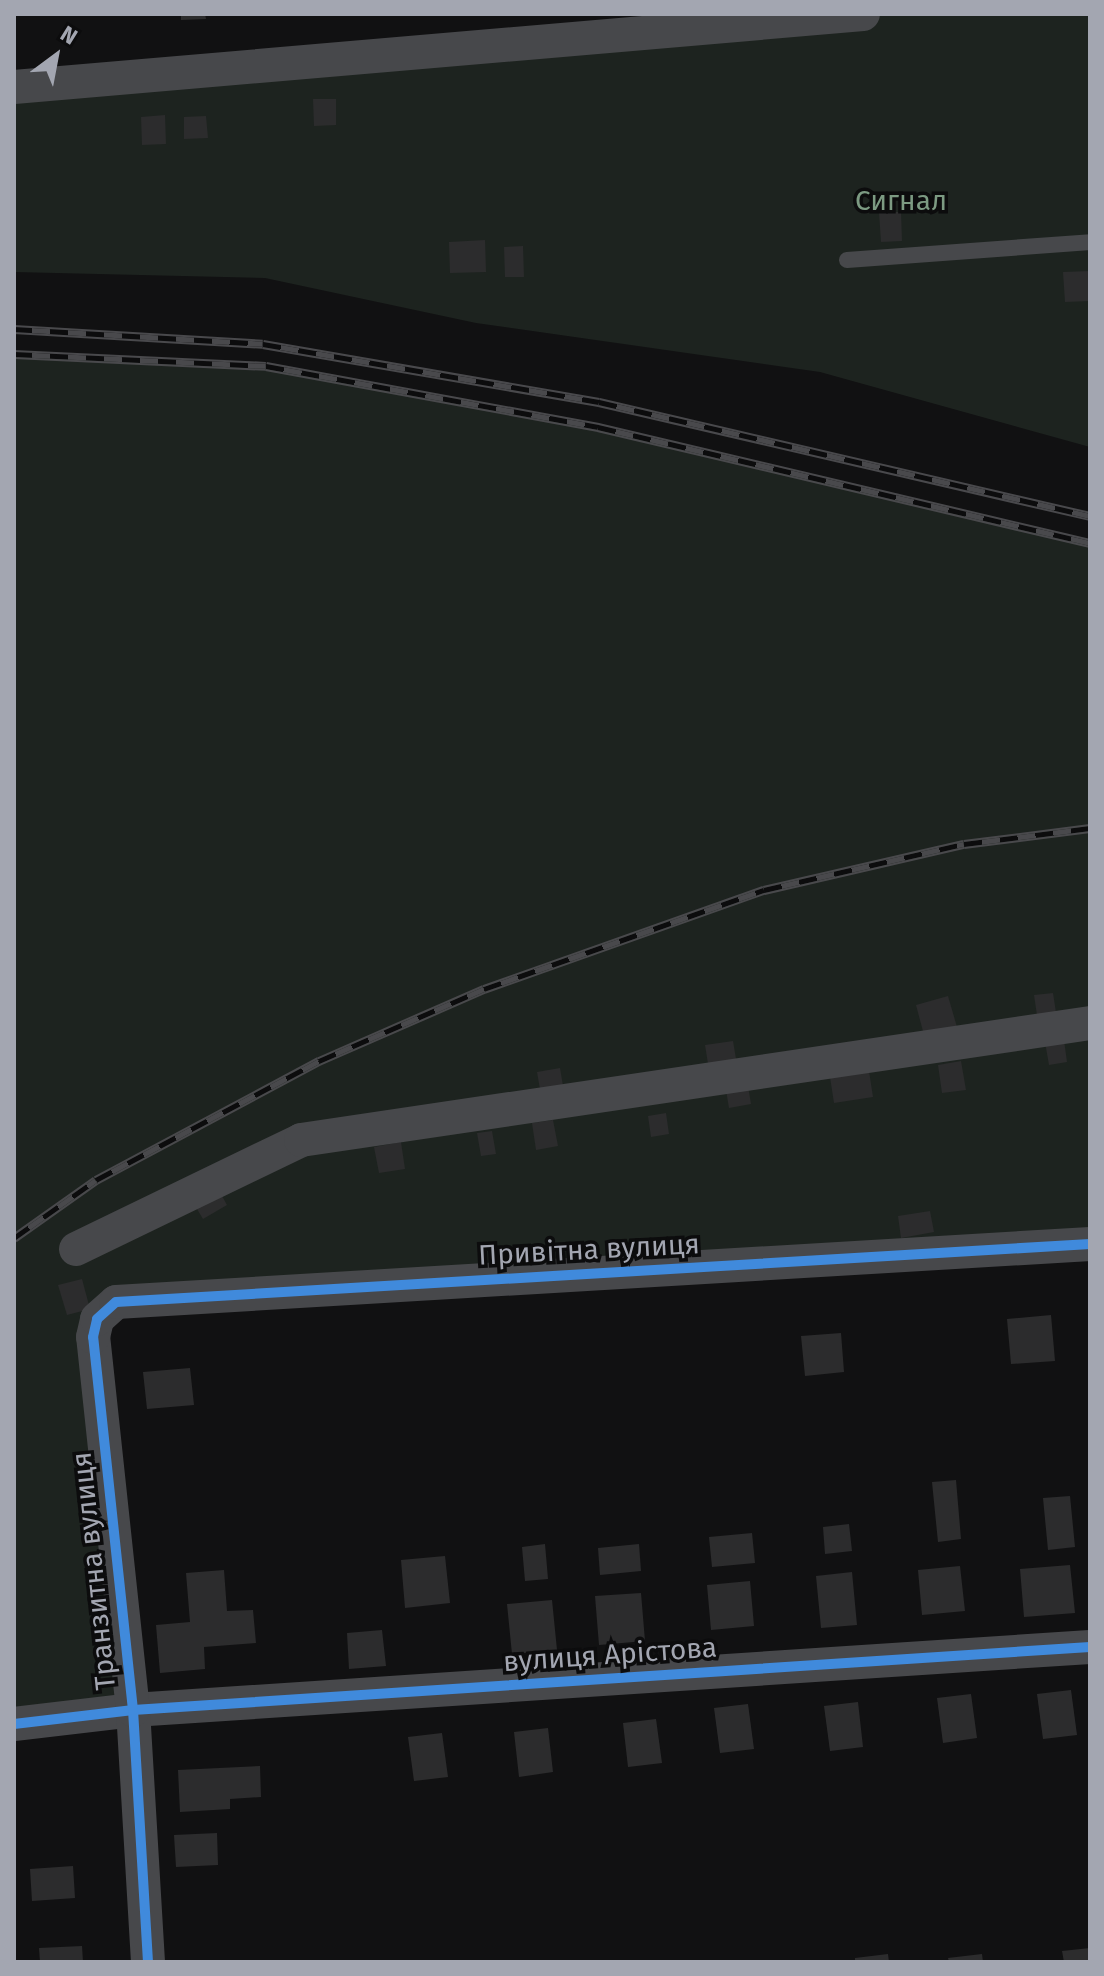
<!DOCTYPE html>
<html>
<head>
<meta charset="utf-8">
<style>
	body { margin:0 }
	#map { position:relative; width:1104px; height:1976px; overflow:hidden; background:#111112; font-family:"Fira Sans",sans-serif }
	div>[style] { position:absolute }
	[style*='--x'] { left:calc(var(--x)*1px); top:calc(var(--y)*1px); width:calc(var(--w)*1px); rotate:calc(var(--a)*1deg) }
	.green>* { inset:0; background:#1d231f }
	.building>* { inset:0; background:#2c2c2d }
	.lane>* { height:16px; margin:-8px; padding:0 8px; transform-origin:8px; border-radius:8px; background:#47484b }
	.street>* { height:34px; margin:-17px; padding:0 17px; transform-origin:17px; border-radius:17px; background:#47484b }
	.rail>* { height:9px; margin-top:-4.5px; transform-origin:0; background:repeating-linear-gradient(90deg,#0c0c0d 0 18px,#49494c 0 36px); box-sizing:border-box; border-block:2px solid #49494c }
	.cycleway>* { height:10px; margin:-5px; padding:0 5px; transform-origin:5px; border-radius:5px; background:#408adc }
	span { translate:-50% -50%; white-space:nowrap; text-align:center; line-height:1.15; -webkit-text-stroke:7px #0c0c0d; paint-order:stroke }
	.park-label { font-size:28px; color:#7c9a82 }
	.street-label { font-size:28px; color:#a3a6b1 }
	.frame { position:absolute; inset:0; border:16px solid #a3a6b1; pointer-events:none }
	.north { position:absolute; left:16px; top:16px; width:80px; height:80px; -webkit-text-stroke:6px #0c0c0d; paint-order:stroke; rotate:32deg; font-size:22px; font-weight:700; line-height:32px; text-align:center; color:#a3a6b1 }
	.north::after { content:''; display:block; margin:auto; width:28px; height:36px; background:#a3a6b1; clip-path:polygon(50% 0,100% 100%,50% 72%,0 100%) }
</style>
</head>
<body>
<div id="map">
	<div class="green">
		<i style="clip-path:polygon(863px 14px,1090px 14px,1090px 447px,820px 372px,476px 323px,265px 278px,14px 272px,14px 87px)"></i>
		<i style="clip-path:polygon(14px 354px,266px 366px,598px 427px,1090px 543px,1090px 1244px,97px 1319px,133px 1710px,14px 1724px)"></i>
	</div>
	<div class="building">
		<i style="clip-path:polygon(181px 14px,205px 14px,206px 19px,181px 20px)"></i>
		<i style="clip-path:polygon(313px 99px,336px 99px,336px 125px,314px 126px)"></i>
		<i style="clip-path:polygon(165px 115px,166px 144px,142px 145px,141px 117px)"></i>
		<i style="clip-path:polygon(206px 116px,208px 138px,184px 139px,184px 117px)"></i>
		<i style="clip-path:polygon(879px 212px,901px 212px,902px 241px,881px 242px)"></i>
		<i style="clip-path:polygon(485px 240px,486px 272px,450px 273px,449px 242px)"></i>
		<i style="clip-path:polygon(523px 246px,524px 277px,505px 277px,504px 247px)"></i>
		<i style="clip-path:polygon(1090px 271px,1090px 301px,1065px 302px,1063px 272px)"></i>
		<i style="clip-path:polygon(1053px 993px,1057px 1019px,1038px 1022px,1034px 995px)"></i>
		<i style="clip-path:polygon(948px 996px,957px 1027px,924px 1035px,916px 1005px)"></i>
		<i style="clip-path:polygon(1064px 1040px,1067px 1062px,1049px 1065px,1045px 1042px)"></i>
		<i style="clip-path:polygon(733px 1041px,737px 1065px,709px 1070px,705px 1045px)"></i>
		<i style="clip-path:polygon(961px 1061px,966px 1090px,942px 1093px,938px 1065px)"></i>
		<i style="clip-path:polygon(560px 1068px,564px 1092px,541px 1095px,537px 1072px)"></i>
		<i style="clip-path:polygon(869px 1071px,873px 1097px,834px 1103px,830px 1077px)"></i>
		<i style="clip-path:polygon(748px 1086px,751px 1104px,729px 1108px,726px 1090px)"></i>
		<i style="clip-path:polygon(666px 1113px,669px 1134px,651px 1137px,648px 1116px)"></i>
		<i style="clip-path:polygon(553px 1120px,558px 1146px,536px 1150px,532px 1123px)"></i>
		<i style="clip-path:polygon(492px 1131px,496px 1154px,481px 1156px,477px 1133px)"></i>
		<i style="clip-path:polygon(401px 1142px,405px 1169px,379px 1173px,374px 1147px)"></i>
		<i style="clip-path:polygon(216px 1185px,227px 1205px,203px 1219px,191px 1199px)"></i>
		<i style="clip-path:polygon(930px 1211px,934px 1232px,901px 1238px,898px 1216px)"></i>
		<i style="clip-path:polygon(82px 1279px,90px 1309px,67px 1315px,58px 1285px)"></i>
		<i style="clip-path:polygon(1051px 1315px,1055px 1361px,1011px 1364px,1007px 1319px)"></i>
		<i style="clip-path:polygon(841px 1333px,844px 1372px,805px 1376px,801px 1336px)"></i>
		<i style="clip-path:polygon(190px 1368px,194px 1405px,147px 1409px,143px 1372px)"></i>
		<i style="clip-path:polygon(956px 1480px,961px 1539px,938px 1542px,932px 1482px)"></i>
		<i style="clip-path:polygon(1070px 1496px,1075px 1547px,1048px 1550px,1043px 1498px)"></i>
		<i style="clip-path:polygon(849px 1524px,852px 1551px,825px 1554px,823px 1527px)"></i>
		<i style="clip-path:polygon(752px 1533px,755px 1563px,712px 1567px,709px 1537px)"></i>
		<i style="clip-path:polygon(545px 1544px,548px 1579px,525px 1581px,522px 1547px)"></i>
		<i style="clip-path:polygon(639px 1544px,641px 1571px,600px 1575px,598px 1548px)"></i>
		<i style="clip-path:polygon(445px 1556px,450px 1603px,405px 1608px,401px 1560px)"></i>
		<i style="clip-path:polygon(1070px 1565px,1075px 1613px,1024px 1617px,1020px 1569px)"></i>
		<i style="clip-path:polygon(960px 1566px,965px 1611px,922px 1615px,918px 1570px)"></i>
		<i style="clip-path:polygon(224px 1570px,227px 1611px,253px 1610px,256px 1643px,204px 1647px,205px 1669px,160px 1673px,156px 1625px,190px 1622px,186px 1573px)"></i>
		<i style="clip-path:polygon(852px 1572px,857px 1625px,821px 1628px,816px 1576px)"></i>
		<i style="clip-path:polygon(750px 1581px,754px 1626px,711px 1630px,707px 1585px)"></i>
		<i style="clip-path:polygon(641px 1593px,645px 1641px,599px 1645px,595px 1596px)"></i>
		<i style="clip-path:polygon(552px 1600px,557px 1650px,512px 1654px,507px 1604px)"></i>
		<i style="clip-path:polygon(382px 1630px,386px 1666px,349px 1669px,347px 1633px)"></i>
		<i style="clip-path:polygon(1071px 1690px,1077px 1735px,1043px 1739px,1037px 1694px)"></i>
		<i style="clip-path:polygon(971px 1694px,977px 1738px,943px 1743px,937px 1698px)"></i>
		<i style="clip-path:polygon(858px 1702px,863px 1747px,830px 1751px,824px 1706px)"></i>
		<i style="clip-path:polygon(748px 1704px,754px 1749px,720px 1753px,714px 1708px)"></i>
		<i style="clip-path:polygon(656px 1719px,662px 1763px,628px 1767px,623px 1723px)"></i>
		<i style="clip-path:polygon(548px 1728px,553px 1772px,519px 1777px,514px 1732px)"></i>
		<i style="clip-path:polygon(442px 1733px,448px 1777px,414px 1781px,408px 1737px)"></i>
		<i style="clip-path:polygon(260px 1766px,261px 1797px,230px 1799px,230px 1809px,180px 1812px,178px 1770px)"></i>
		<i style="clip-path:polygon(217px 1833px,218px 1865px,176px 1867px,174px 1835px)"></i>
		<i style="clip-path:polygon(73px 1866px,75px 1898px,32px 1901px,30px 1869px)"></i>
		<i style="clip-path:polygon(82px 1946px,83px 1962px,40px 1962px,39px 1948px)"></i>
		<i style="clip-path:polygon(1090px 1948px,1090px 1962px,1064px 1962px,1062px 1951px)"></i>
		<i style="clip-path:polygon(888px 1954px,889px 1962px,855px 1962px,855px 1958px)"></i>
		<i style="clip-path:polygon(982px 1954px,983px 1962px,949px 1962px,948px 1958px)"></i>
	</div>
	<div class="lane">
		<i style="--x:847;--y:260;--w:244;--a:-4.2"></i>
	</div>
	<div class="street">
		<i style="--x:14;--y:87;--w:852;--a:-4.91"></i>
		<i style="--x:76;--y:1249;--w:250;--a:-25.8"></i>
		<i style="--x:301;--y:1140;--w:798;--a:-8.43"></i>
		<i style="--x:14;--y:1724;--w:120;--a:-6.7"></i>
		<i style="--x:133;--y:1710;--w:959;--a:-3.77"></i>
		<i style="--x:148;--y:1962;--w:252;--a:-93.4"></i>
		<i style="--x:133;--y:1710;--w:375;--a:-96.1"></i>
		<i style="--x:93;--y:1337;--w:18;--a:-77"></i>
		<i style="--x:97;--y:1319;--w:25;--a:-42"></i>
		<i style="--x:116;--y:1302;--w:976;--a:-3.41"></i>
	</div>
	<div class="rail">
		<i style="--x:14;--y:329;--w:249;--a:3.4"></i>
		<i style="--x:263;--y:344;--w:341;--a:9.8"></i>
		<i style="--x:599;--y:402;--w:504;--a:13.07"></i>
		<i style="--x:14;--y:354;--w:252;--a:2.7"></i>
		<i style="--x:266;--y:366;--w:338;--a:10.4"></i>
		<i style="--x:598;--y:427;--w:505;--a:13.27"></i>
		<i style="--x:14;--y:1238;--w:100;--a:-35.3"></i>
		<i style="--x:96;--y:1180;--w:253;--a:-28.1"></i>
		<i style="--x:319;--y:1061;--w:180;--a:-23.6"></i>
		<i style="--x:484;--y:989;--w:297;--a:-19.5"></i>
		<i style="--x:764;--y:890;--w:205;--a:-13"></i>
		<i style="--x:964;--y:844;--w:127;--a:-7.2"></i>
	</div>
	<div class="cycleway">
		<i style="--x:14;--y:1724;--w:120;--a:-6.7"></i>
		<i style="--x:133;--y:1710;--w:959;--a:-3.77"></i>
		<i style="--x:148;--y:1962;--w:252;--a:-93.4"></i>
		<i style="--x:133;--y:1710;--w:375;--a:-96.1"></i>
		<i style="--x:93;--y:1337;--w:18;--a:-77"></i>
		<i style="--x:97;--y:1319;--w:25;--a:-42"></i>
		<i style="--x:116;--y:1302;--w:976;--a:-3.41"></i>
	</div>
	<div class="park-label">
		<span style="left:901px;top:201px">Сигнал</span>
	</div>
	<div class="street-label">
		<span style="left:589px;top:1250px;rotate:-3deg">Привітна вулиця</span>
		<span style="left:94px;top:1571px;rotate:-96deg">Транзитна вулиця</span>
		<span style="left:610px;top:1655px;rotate:-4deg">вулиця Арістова</span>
	</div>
	<div class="frame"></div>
	<div class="north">N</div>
</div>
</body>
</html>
